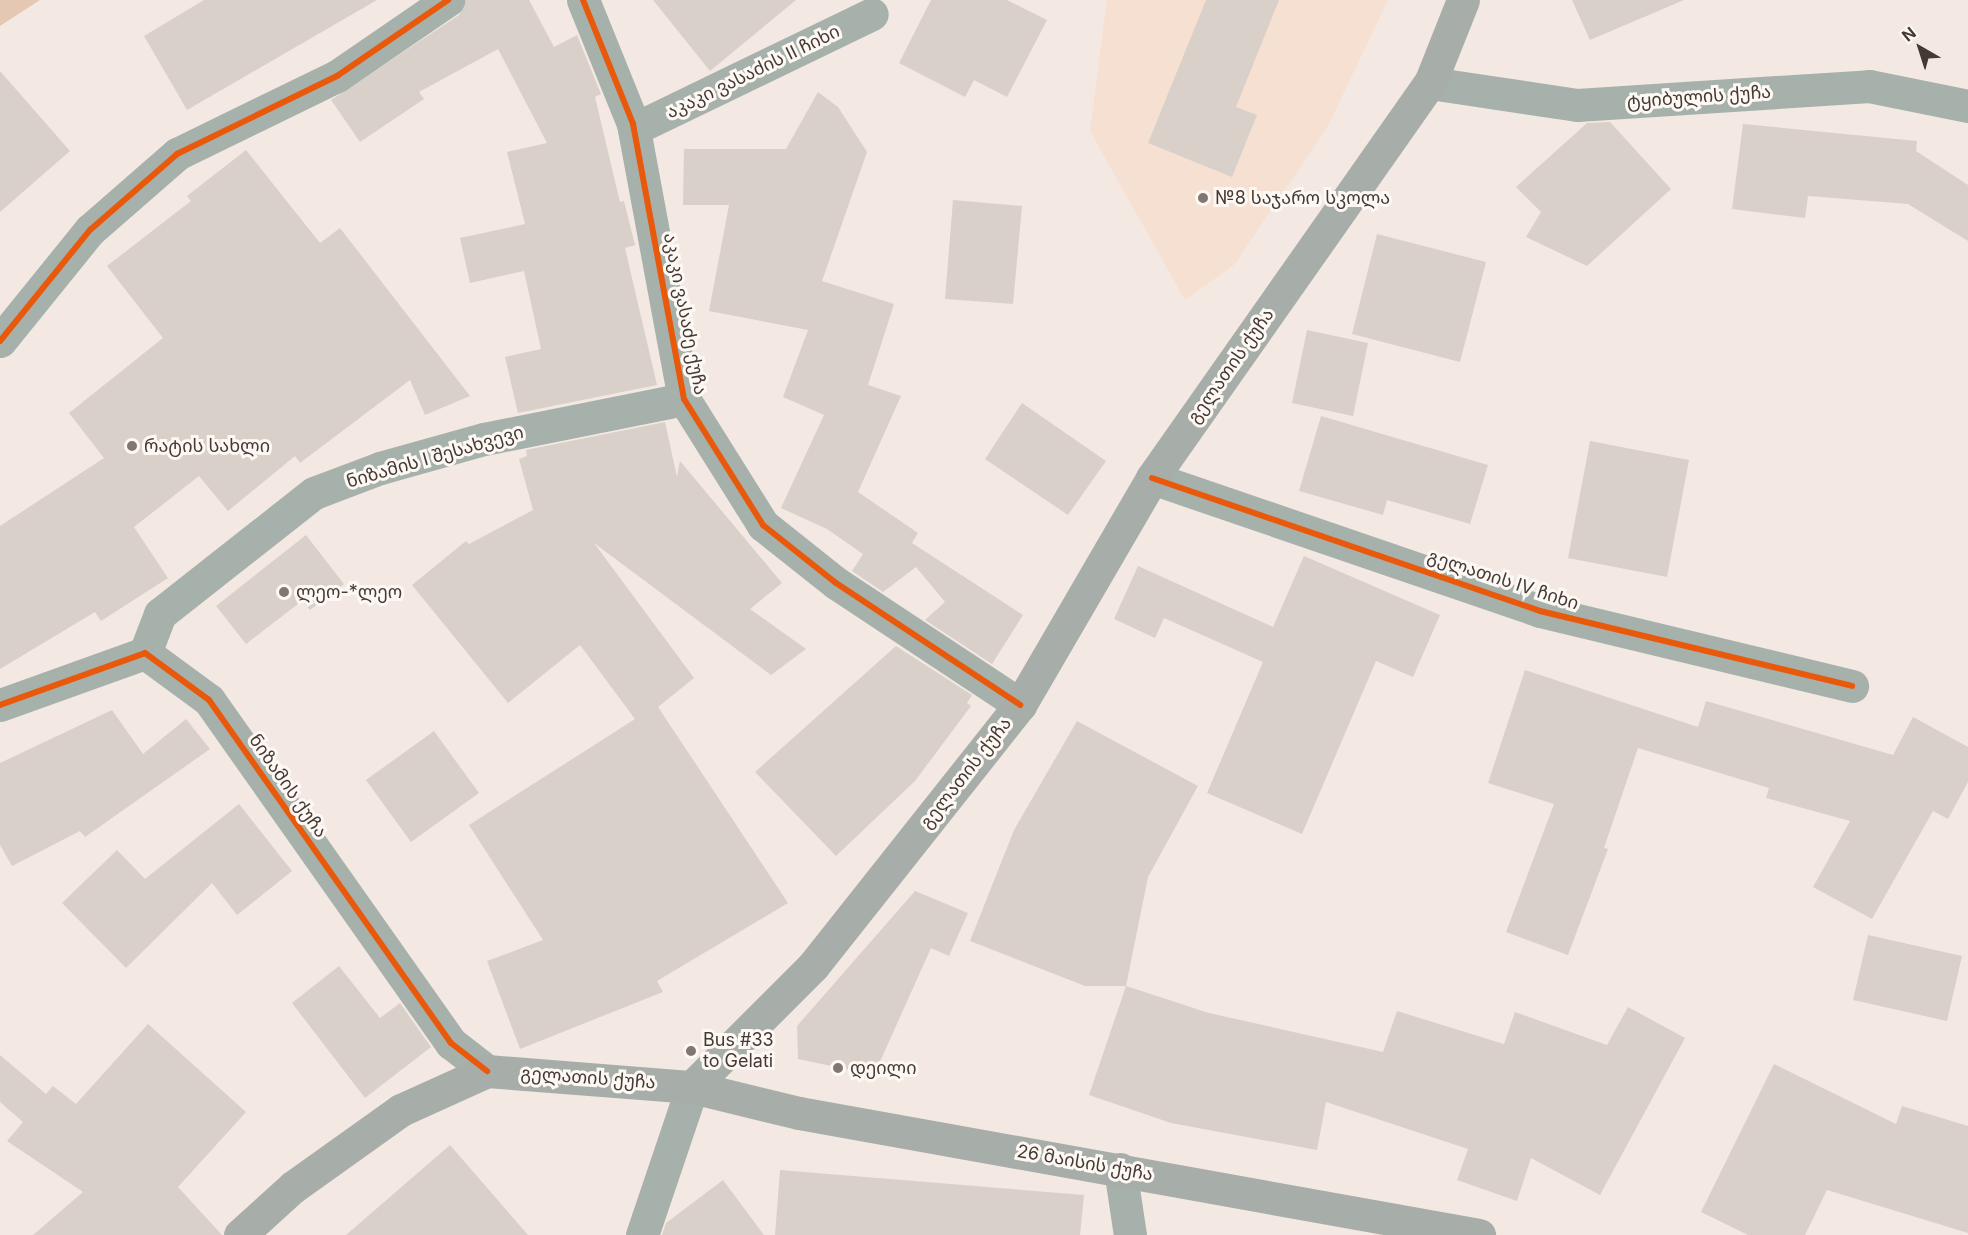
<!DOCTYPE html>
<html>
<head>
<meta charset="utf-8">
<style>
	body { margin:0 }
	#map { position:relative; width:1968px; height:1235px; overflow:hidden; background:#f3e8e2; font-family:Inter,"Noto Sans Georgian",sans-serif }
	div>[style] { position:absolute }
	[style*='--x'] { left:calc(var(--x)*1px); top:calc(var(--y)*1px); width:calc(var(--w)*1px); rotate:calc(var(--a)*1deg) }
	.built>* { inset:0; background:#f6e0d2 }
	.green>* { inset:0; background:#e5c8b4 }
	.building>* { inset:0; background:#dad0ca }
	.street>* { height:33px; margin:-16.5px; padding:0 16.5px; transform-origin:16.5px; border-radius:16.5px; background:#a7b1ab }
	.secondary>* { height:33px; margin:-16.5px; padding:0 16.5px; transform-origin:16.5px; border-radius:16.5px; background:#a7aea9 }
	.cycleway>* { height:6px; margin:-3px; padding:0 3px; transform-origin:3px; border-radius:3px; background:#e8590c }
	.dots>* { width:16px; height:16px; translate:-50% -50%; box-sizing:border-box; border:3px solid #fdf8f4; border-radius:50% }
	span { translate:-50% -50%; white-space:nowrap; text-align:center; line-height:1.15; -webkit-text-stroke:6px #fdf8f4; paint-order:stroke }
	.street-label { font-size:18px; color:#443a33 }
	.poi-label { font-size:18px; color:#443a33 }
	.left { translate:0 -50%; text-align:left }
	.north { position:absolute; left:1890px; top:18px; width:60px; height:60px; -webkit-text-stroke:4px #fdf8f4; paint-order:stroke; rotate:321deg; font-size:16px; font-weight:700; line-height:24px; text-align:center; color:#443a33 }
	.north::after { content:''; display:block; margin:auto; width:21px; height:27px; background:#443a33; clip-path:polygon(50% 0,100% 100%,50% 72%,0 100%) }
</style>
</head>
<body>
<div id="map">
	<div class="built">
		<i style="clip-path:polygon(1107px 0,1388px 0,1328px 126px,1234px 265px,1185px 300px,1090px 131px)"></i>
	</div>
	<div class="green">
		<i style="clip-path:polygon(0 0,40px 0,0 26px)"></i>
	</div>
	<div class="building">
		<i style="clip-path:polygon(204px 0,377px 0,187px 110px,144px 36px)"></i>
		<i style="clip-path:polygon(466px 0,529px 0,554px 47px,577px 35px,601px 94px,595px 97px,620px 202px,624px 201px,635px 245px,625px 248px,657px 385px,518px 413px,505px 357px,541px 349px,524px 271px,470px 283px,460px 238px,525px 224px,507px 152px,547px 143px,498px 49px,419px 92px,424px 99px,360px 142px,331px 100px,459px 15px)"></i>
		<i style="clip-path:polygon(653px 0,796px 0,710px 71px)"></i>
		<i style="clip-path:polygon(931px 0,1007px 0,1047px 20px,1007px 97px,974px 80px,965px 97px,899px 63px)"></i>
		<i style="clip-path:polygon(1206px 0,1279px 0,1236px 107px,1257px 115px,1232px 177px,1148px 143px)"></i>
		<i style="clip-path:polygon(1572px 0,1684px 0,1590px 40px)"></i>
		<i style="clip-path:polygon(0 71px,70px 151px,0 212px)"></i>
		<i style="clip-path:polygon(818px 92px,838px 107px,867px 152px,822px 281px,894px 304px,868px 385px,901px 396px,858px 492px,918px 533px,912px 543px,1023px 615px,992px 664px,925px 620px,945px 602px,916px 567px,883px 592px,852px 571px,863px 554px,827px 529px,781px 508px,824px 415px,783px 397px,808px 330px,709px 311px,729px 205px,683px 205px,684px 149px,786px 149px)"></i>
		<i style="clip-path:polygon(1610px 122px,1671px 189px,1587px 266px,1526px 237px,1541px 212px,1516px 187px,1587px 123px)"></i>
		<i style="clip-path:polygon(1743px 124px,1917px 141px,1916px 151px,1968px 185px,1968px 241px,1908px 204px,1808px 196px,1805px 218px,1732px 209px)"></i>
		<i style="clip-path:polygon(246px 150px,320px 243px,340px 228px,470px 396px,425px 415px,410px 380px,300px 463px,295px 456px,228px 511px,199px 476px,134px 527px,168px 578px,101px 621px,95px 612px,0 669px,0 526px,104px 458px,69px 413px,163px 338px,107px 266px,191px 201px,187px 196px)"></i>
		<i style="clip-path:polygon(953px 200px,1022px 206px,1013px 304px,945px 299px)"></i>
		<i style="clip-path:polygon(1377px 234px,1486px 262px,1460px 362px,1352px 334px)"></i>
		<i style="clip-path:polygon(1307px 330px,1368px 343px,1353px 416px,1292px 403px)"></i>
		<i style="clip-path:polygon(1022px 403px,1106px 461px,1068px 515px,985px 459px)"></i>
		<i style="clip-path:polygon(1321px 416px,1488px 465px,1470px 524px,1387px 500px,1383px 515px,1299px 491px)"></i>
		<i style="clip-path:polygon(665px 422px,677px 477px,680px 461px,782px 583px,750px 609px,806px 649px,771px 675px,594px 543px,694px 678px,658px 707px,788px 903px,657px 981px,663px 992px,520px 1049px,487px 961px,543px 940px,469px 825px,635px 719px,580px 645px,508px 703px,412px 585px,466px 541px,469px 544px,533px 510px,519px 459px,527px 456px,526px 450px)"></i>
		<i style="clip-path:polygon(1590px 441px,1689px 460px,1667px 577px,1568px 558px)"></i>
		<i style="clip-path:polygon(306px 535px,344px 584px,310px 610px,302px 601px,246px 644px,216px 606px)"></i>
		<i style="clip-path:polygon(1304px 556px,1440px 615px,1413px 677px,1376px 661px,1302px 834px,1207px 793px,1263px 662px,1164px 618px,1155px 638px,1114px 619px,1138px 566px,1273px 627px)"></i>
		<i style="clip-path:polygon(896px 646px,972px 695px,967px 703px,971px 706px,915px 781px,836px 856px,755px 772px)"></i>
		<i style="clip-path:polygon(1525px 670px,1698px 727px,1706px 701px,1893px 755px,1913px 717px,1968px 747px,1968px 782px,1948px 819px,1933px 811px,1872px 919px,1813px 887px,1850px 821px,1766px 798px,1769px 788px,1638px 748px,1604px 848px,1608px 849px,1568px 955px,1506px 932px,1554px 804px,1488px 783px)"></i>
		<i style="clip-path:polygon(112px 710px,143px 754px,186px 719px,210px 749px,85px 837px,80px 831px,12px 866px,0 845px,0 763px)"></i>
		<i style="clip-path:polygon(1077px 721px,1198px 786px,1148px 877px,1126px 986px,1085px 986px,970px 941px,1014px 830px)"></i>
		<i style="clip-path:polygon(434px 731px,479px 793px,411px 842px,366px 780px)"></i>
		<i style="clip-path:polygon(239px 804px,292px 871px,237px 915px,212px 883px,126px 968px,62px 903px,117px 850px,145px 879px)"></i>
		<i style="clip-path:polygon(915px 891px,968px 913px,949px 956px,931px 948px,874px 1075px,798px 1059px,797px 1026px)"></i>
		<i style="clip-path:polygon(1868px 935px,1962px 956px,1947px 1021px,1853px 1000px)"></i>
		<i style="clip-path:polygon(339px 966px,380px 1018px,400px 1003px,431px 1047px,365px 1098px,292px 1003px)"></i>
		<i style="clip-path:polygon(1126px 986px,1209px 1013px,1383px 1052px,1397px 1011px,1504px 1044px,1515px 1012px,1607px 1045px,1628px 1007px,1685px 1038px,1600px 1195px,1531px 1158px,1517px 1201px,1457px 1180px,1468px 1149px,1326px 1102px,1317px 1150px,1171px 1123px,1089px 1095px)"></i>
		<i style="clip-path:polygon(148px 1024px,246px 1112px,178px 1187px,222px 1235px,33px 1235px,83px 1192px,7px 1141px,23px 1122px,0 1102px,0 1055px,46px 1094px,53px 1086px,76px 1104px)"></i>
		<i style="clip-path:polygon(1774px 1064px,1896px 1124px,1902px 1106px,1968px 1126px,1968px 1233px,1827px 1190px,1805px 1235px,1748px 1235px,1701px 1212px)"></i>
		<i style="clip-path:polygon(450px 1145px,528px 1235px,346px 1235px)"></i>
		<i style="clip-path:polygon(780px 1170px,1084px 1195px,1080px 1235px,775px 1235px)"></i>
		<i style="clip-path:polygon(723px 1180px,764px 1235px,662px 1235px,666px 1223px)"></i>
	</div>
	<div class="street">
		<i style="--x:583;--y:0;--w:134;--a:68"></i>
		<i style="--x:633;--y:124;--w:280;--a:79.5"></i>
		<i style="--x:684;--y:399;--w:149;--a:57.9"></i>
		<i style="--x:763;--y:525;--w:93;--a:38.5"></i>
		<i style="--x:836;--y:583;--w:221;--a:33.5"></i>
		<i style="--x:1430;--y:83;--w:149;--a:8.5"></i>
		<i style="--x:1577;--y:105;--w:293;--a:-3.7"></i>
		<i style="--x:1869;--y:86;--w:101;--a:11.4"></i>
		<i style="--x:634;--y:129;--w:264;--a:-25.8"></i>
		<i style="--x:0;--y:341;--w:143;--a:-51"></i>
		<i style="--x:90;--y:230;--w:116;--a:-41.1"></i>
		<i style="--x:177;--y:154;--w:178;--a:-26"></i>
		<i style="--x:337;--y:76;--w:135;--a:-34.4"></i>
		<i style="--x:1152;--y:478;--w:410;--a:18.9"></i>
		<i style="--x:1540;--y:611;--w:321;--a:13.5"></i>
		<i style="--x:145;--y:653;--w:42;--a:-69"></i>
		<i style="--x:160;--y:614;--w:196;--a:-38.2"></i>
		<i style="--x:314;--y:493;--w:71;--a:-20.7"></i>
		<i style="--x:380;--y:468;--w:108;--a:-15.6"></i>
		<i style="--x:484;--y:439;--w:204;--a:-11.3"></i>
		<i style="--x:0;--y:705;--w:154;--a:-19.7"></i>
		<i style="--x:145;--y:653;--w:79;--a:36.3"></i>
		<i style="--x:209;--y:700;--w:420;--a:54.8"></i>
		<i style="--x:451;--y:1043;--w:46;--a:37.9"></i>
		<i style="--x:1120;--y:1169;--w:67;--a:81.4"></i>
		<i style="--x:642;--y:1235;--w:156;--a:-71.3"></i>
	</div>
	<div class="secondary">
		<i style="--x:692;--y:1087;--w:171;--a:-45"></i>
		<i style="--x:813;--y:966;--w:333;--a:-51.6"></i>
		<i style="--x:1020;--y:705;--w:263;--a:-59.8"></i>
		<i style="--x:1152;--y:478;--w:483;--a:-54.9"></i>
		<i style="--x:1430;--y:83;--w:89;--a:-68.3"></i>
		<i style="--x:240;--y:1235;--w:72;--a:-42.2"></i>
		<i style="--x:293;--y:1187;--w:133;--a:-35.5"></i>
		<i style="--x:401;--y:1110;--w:94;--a:-24.4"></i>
		<i style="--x:487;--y:1071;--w:206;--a:4.5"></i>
		<i style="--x:692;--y:1087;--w:110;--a:13.7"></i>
		<i style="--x:799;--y:1113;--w:691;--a:10.17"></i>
	</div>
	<div class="cycleway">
		<i style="--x:583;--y:0;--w:134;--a:68"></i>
		<i style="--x:633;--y:124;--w:280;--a:79.5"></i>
		<i style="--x:684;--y:399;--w:149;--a:57.9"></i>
		<i style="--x:763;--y:525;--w:93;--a:38.5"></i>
		<i style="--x:836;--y:583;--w:221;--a:33.5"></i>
		<i style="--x:0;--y:341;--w:143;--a:-51"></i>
		<i style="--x:90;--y:230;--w:116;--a:-41.1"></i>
		<i style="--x:177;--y:154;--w:178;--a:-26"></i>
		<i style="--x:337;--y:76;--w:135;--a:-34.4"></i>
		<i style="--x:1152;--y:478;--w:410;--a:18.9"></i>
		<i style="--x:1540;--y:611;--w:321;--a:13.5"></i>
		<i style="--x:0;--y:705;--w:154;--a:-19.7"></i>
		<i style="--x:145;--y:653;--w:79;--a:36.3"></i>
		<i style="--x:209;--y:700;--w:420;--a:54.8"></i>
		<i style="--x:451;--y:1043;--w:46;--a:37.9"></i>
	</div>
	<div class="dots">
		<i style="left:1203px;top:198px;background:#817770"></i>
		<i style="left:132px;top:446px;background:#817770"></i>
		<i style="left:284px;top:592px;background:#817770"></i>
		<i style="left:691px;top:1051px;background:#817770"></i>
		<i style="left:838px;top:1068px;background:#817770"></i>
	</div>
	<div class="street-label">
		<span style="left:753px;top:72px;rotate:-26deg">აკაკი ვასაძის II ჩიხი</span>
		<span style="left:1699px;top:97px;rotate:-4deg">ტყიბულის ქუჩა</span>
		<span style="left:685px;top:314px;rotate:79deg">აკაკი ვასაძე ქუჩა</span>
		<span style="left:1231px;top:366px;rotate:-55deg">გელათის ქუჩა</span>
		<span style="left:435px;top:457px;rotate:-16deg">ნიზამის I შესახვევი</span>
		<span style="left:1503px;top:580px;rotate:18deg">გელათის IV ჩიხი</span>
		<span style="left:966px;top:773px;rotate:-52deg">გელათის ქუჩა</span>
		<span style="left:288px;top:786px;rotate:55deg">ნიზამის ქუჩა</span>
		<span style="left:588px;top:1078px;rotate:4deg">გელათის ქუჩა</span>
		<span style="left:1085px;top:1163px;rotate:10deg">26 მაისის ქუჩა</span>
	</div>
	<div class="poi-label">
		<span class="left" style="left:1215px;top:198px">№8 საჯარო სკოლა</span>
		<span class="left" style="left:144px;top:446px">რატის სახლი</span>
		<span class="left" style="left:296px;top:592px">ლეო-*ლეო</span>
		<span class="left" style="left:703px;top:1051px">Bus #33<br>to Gelati</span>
		<span class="left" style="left:850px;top:1068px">დეილი</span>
	</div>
	<div class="north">N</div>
</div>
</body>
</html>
